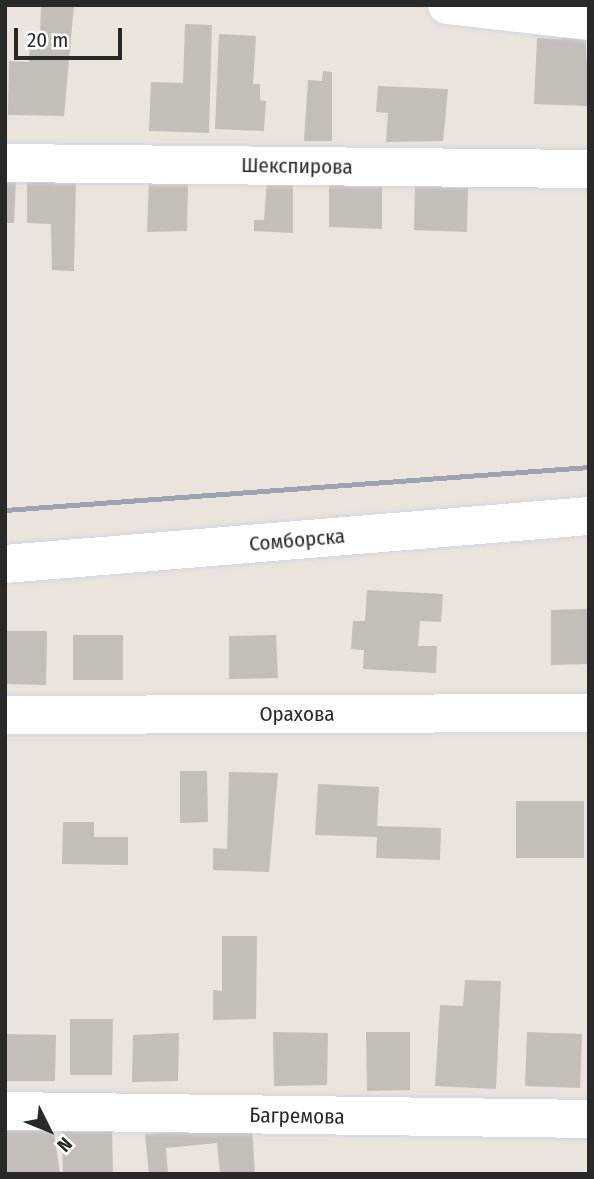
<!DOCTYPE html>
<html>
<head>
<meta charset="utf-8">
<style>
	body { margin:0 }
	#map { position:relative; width:594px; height:1179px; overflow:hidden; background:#eae4dc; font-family:"Fira Sans Condensed",sans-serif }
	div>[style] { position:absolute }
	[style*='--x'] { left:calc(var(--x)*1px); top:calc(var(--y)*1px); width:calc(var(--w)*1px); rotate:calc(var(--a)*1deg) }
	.building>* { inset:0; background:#c3beb7 }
	.roads { filter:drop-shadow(0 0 2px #d1d4e1) drop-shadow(0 0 2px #d1d4e1) }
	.minor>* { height:38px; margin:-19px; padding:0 19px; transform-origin:19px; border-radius:19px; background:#fff }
	.rail>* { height:5px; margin:-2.5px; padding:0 2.5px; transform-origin:2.5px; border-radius:2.5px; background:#9fa2b2 }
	span { translate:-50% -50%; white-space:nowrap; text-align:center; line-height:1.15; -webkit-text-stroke:6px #fff; paint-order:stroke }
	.street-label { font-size:21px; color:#292929 }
	.frame { position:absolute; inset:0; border:7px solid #292929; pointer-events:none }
	.north { position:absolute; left:14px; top:1095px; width:70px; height:70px; -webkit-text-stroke:5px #fff; paint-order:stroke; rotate:133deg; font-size:19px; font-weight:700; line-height:28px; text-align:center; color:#292929 }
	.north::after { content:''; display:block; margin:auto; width:24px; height:32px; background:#292929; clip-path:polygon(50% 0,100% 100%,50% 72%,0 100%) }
	.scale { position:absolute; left:14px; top:28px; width:108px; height:32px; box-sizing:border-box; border:4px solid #292929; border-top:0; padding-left:9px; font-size:21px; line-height:24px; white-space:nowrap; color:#292929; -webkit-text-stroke:5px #fff; paint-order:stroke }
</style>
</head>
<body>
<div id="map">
	<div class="building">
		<i style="clip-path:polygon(41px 5px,74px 5px,64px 116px,8px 115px,9px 61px,29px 62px,30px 37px,40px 37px)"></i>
		<i style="clip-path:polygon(185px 24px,212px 25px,209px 133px,149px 131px,151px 82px,183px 83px)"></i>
		<i style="clip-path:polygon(562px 26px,585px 27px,589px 106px,534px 104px,537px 38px,562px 39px)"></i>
		<i style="clip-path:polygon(219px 34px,256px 36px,253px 84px,260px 84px,260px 100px,266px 101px,264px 131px,215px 129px)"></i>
		<i style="clip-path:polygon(323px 71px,332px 72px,332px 141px,304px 141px,308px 80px,322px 81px)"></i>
		<i style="clip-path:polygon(378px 86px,448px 89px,443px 141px,386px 142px,388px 113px,376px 112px)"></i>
		<i style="clip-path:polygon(16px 180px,14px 223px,5px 223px,5px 181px)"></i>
		<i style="clip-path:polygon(27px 180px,76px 181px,74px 271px,52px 270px,51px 224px,27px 223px)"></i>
		<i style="clip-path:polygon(149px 180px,188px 183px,187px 231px,147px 232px)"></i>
		<i style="clip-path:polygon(293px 180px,293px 233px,254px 231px,254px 220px,264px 220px,267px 181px)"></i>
		<i style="clip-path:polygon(329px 184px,382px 184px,382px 229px,329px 227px)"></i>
		<i style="clip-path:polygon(415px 184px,468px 185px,467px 232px,414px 230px)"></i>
		<i style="clip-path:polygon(367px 590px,443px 594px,441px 622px,420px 621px,418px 646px,437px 646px,436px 673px,363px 669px,364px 650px,351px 649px,353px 621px,365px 621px)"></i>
		<i style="clip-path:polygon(589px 609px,589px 664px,551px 665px,551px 610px)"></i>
		<i style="clip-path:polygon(5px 631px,47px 631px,46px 685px,5px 684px)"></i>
		<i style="clip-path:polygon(73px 635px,123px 635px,123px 680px,73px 680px)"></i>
		<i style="clip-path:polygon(276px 635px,278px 678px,229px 679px,229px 636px)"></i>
		<i style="clip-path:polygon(180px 771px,207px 771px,208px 822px,180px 823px)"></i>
		<i style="clip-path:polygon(229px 772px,278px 773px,269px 872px,213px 870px,213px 848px,227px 849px)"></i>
		<i style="clip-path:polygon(318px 784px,379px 787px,377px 826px,441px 828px,440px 860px,376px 858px,377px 837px,315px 835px)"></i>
		<i style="clip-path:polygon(516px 801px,584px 801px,584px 858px,516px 858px)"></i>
		<i style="clip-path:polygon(63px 822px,94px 822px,94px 837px,128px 837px,128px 865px,62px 864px)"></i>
		<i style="clip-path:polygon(222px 936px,257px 936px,256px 1019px,213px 1020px,213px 990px,222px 991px)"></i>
		<i style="clip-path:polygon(465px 980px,501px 981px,496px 1089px,435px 1086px,440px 1005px,463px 1006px)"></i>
		<i style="clip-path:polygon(70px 1019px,113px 1019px,112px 1075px,70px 1075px)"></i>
		<i style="clip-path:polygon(273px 1032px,328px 1033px,327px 1085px,274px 1086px)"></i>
		<i style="clip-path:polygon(366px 1032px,410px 1032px,410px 1090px,367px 1091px)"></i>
		<i style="clip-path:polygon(527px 1032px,582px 1034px,580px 1088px,525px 1086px)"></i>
		<i style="clip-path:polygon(179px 1033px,178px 1081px,132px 1082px,133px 1035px)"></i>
		<i style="clip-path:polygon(7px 1034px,56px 1035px,55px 1081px,6px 1081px)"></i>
		<i style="clip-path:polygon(53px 1125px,60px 1174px,5px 1172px,5px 1127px)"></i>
		<i style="clip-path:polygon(112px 1126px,113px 1174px,63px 1174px,62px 1128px)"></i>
		<i style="clip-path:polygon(252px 1126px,255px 1174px,220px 1174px,217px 1143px,166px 1148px,168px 1174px,149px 1174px,145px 1134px)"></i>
	</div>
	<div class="roads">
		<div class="minor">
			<i style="--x:447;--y:5;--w:143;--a:6.4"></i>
			<i style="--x:5;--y:163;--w:584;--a:0.59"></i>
			<i style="--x:5;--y:564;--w:586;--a:-4.7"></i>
			<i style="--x:5;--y:715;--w:584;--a:-0.2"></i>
			<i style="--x:5;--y:1111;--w:584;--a:0.78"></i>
		</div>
	</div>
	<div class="rail">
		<i style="--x:5;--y:510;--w:586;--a:-4.21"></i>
	</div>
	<div class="street-label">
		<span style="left:297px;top:166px;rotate:1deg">Шекспирова</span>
		<span style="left:297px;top:540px;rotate:-5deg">Сомборска</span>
		<span style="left:297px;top:714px">Орахова</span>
		<span style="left:297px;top:1116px;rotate:1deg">Багремова</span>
	</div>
	<div class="frame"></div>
	<div class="north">N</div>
	<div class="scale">20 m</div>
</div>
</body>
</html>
